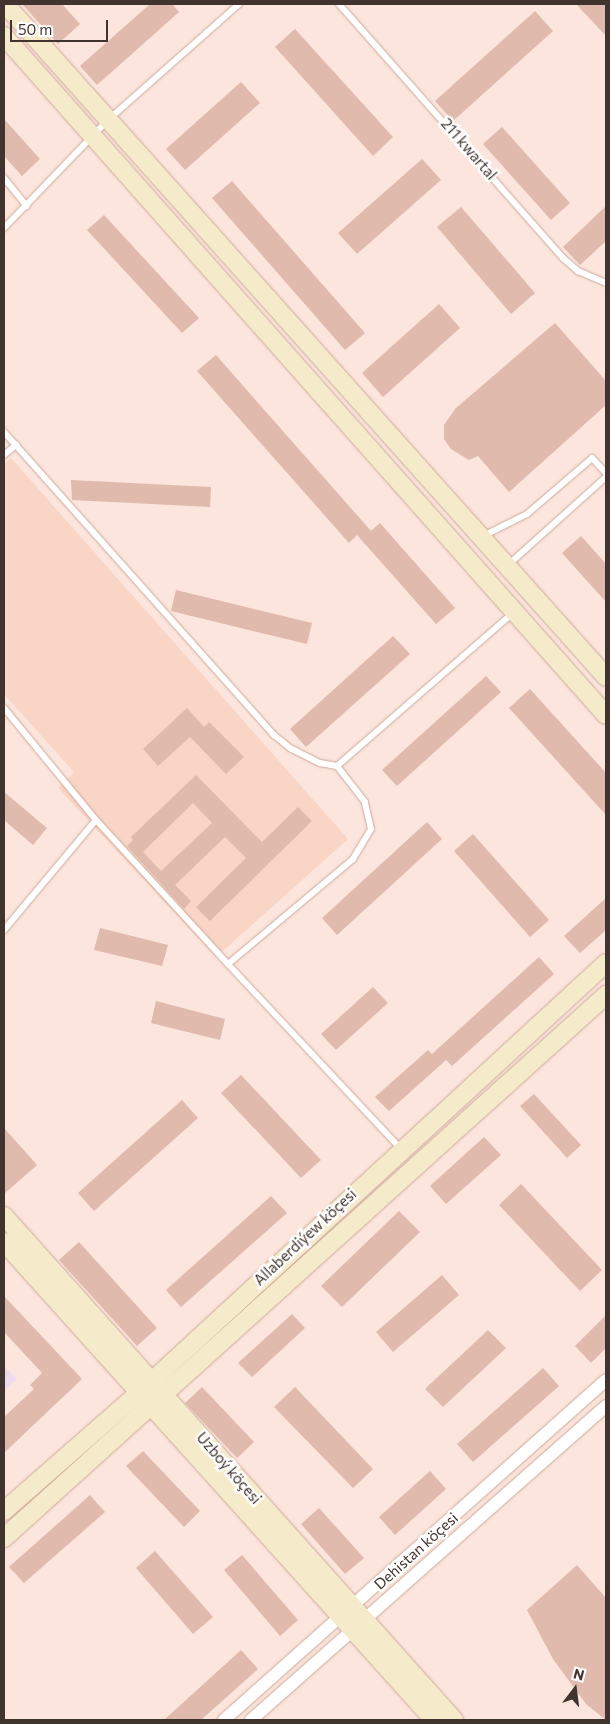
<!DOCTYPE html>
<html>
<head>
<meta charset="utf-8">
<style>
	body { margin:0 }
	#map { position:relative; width:610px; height:1724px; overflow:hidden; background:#fce5dc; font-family:Commissioner,sans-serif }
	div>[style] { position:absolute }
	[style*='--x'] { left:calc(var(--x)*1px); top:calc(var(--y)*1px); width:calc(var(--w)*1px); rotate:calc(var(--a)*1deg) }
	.built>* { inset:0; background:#f9d5c6 }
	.industrial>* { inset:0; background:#ebdbed }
	.building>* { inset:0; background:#dfbaad }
	.roads { filter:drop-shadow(0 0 1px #cdaa9b) drop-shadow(0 0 1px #cdaa9b) }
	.lane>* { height:6px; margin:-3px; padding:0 3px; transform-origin:3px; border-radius:3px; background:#fff }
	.street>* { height:12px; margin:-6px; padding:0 6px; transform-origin:6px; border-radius:6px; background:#fff }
	.secondary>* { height:18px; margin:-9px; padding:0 9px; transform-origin:9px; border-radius:9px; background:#f5eaca }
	span { translate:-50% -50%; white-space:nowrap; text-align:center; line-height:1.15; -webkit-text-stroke:5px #fff; paint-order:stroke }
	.street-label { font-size:15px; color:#41332d }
	.frame { position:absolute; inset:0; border:5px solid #41332d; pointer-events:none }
	.north { position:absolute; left:550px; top:1664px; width:50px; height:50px; -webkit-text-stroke:4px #fff; paint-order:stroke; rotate:15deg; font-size:14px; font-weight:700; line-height:20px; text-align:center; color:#41332d }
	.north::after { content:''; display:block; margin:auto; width:18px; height:22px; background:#41332d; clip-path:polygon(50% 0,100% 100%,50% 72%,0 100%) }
	.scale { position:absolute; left:10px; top:20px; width:98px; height:22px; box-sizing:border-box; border:2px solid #41332d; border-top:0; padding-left:6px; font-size:15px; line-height:18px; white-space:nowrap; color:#41332d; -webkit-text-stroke:4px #fff; paint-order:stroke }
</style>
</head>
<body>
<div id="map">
	<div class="built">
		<i style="clip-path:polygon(11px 458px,348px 839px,216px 957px,58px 788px,74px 772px,4px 694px,4px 465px)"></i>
	</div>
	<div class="industrial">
		<i style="clip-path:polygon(4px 1366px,17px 1379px,4px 1391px)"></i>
	</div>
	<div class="building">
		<i style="clip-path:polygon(22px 4px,62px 4px,80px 24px,58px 44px)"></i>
		<i style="clip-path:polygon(150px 4px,172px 4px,179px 12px,97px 85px,80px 66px)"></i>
		<i style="clip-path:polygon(576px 4px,606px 4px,606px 36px)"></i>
		<i style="clip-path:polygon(535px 11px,553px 31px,453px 121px,435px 101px)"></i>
		<i style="clip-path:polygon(295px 29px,393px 137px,373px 156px,275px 47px)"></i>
		<i style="clip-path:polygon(241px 82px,260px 103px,185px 170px,166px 149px)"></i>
		<i style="clip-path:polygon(4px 119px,40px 159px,22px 176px,4px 156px)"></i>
		<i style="clip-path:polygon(502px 127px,570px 203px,551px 220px,483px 144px)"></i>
		<i style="clip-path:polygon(422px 159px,441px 180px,357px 254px,338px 233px)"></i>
		<i style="clip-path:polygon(232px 181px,365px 333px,345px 350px,212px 198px)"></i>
		<i style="clip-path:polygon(606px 206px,606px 241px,580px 265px,563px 247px)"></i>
		<i style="clip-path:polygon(461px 207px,535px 293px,511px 314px,437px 227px)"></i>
		<i style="clip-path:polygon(104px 215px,199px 318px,182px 333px,87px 230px)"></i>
		<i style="clip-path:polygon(439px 304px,460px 328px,383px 397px,362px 373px)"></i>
		<i style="clip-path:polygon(555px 323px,606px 381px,606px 405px,509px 492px,478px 456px,469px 460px,451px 449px,444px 439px,444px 425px,456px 408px)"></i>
		<i style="clip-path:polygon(216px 355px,371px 531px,380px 523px,455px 608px,436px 624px,357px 535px,349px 543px,197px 371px)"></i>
		<i style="clip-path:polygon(71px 480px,211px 487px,210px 507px,72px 500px)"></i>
		<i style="clip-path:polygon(581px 536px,606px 564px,606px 602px,562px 553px)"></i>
		<i style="clip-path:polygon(176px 590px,312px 623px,307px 644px,171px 611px)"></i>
		<i style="clip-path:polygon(393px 636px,410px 654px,306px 747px,290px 729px)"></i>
		<i style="clip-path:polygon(486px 676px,501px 692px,397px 786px,382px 770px)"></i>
		<i style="clip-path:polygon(530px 689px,606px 773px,606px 815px,509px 708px)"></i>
		<i style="clip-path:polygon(187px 708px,204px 727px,209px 722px,244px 757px,226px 774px,190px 737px,158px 766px,143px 749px)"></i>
		<i style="clip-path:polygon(evenodd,196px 775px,262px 842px,298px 807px,312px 821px,210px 921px,196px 907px,246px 858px,225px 837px,175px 885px,191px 901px,184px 909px,127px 846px,133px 840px,131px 837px,196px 775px,193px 803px,212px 823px,161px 871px,143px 852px,193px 803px)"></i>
		<i style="clip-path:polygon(4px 792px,47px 828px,33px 845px,4px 820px)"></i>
		<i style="clip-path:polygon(427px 822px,442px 839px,337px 935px,322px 918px)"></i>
		<i style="clip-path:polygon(473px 834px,549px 920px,530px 937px,454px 851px)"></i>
		<i style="clip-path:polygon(606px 898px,606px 930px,580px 953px,564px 936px)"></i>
		<i style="clip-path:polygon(100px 928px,168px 945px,162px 966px,94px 950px)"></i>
		<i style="clip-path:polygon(539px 957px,554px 974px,452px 1066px,446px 1060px,389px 1111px,375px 1097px,428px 1050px,432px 1054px)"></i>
		<i style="clip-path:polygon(373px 987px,388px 1003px,336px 1050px,321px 1034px)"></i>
		<i style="clip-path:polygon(156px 1001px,225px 1019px,220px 1040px,151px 1023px)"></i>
		<i style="clip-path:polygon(241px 1075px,321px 1160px,301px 1178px,221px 1093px)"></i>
		<i style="clip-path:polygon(534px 1094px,581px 1145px,567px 1158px,520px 1106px)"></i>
		<i style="clip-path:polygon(182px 1100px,198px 1118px,94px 1211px,78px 1193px)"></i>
		<i style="clip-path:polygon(4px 1128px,37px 1165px,4px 1194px)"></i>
		<i style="clip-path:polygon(484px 1137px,501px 1155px,446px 1204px,430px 1186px)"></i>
		<i style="clip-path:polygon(521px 1184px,602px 1270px,580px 1291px,499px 1205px)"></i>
		<i style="clip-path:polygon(271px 1196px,287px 1213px,181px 1307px,166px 1290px)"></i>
		<i style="clip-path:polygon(399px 1211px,420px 1232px,342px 1307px,321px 1286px)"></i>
		<i style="clip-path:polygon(79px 1242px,157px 1328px,137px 1346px,59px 1260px)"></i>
		<i style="clip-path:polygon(442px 1275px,459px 1295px,393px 1352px,376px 1332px)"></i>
		<i style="clip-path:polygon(4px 1296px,82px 1379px,4px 1453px,4px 1417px,34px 1389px,30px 1385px,42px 1373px,4px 1332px)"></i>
		<i style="clip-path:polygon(292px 1314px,305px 1328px,252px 1377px,238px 1363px)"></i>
		<i style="clip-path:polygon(606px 1315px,606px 1348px,591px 1363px,575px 1346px)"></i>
		<i style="clip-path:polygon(488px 1330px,506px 1348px,443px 1407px,425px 1389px)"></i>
		<i style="clip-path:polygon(543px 1368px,559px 1386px,473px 1462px,457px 1444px)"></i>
		<i style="clip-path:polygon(202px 1387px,254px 1442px,237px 1458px,185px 1403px)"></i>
		<i style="clip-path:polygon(295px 1387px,373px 1469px,353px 1488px,274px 1407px)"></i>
		<i style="clip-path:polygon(143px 1451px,200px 1511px,184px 1527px,126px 1466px)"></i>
		<i style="clip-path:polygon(430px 1471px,446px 1489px,395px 1535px,379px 1517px)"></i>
		<i style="clip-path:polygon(90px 1495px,105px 1512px,24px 1583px,9px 1567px)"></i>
		<i style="clip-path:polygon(319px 1508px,364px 1558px,345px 1574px,301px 1524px)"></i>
		<i style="clip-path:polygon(155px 1551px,213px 1617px,193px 1634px,136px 1568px)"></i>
		<i style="clip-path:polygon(242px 1555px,298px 1620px,280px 1636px,224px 1570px)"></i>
		<i style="clip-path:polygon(577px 1565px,606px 1598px,606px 1720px,586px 1704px,553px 1659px,527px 1610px)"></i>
		<i style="clip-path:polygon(241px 1650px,258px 1669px,201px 1720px,164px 1720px)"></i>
	</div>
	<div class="roads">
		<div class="lane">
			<i style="--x:339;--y:4;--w:339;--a:48.6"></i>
			<i style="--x:563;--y:258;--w:20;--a:41"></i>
			<i style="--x:578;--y:271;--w:30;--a:23"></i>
			<i style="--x:4;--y:178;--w:36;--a:51"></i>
			<i style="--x:4;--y:228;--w:150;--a:-46.1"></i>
			<i style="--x:108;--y:120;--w:175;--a:-41.5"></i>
			<i style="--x:4;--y:432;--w:406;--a:48.3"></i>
			<i style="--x:274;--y:735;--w:21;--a:39"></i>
			<i style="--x:290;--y:748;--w:34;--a:27"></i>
			<i style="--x:320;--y:763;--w:17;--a:10"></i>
			<i style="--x:4;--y:455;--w:16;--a:-40"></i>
			<i style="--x:483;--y:536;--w:49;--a:-26.6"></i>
			<i style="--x:527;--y:514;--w:86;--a:-40.7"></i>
			<i style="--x:592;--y:458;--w:21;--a:47"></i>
			<i style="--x:508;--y:565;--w:132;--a:-41.9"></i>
			<i style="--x:4;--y:708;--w:145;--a:50.6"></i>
			<i style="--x:96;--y:820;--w:195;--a:47.5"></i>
			<i style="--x:4;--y:930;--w:143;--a:-50.1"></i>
			<i style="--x:401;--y:1149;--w:253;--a:-133.1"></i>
			<i style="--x:228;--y:964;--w:163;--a:-40"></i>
			<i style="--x:353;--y:859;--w:35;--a:-59"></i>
			<i style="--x:371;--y:829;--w:28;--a:-103"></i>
			<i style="--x:365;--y:802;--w:46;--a:-127.9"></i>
			<i style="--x:337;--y:766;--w:235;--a:-41"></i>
		</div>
		<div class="street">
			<i style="--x:224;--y:1720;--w:511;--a:-41.67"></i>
			<i style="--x:251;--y:1720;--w:474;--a:-41.5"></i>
		</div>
		<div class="secondary">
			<i style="--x:5;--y:4;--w:902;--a:48.23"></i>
			<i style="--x:4;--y:36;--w:907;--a:48.44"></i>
			<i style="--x:4;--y:1216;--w:676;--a:48.24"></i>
			<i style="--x:4;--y:1242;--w:643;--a:48.03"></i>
			<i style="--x:4;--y:1511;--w:181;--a:-41.2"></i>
			<i style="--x:140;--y:1392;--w:633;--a:-42.63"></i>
			<i style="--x:4;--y:1538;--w:811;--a:-42.05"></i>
		</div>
	</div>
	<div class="street-label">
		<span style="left:469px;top:149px;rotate:49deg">211 kwartal</span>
		<span style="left:305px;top:1237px;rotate:-43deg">Allaberdiýew köçesi</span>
		<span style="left:229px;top:1468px;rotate:49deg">Uzboý köçesi</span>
		<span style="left:416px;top:1551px;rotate:-42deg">Dehistan köçesi</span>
	</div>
	<div class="frame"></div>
	<div class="north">N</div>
	<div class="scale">50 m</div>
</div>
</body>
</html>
